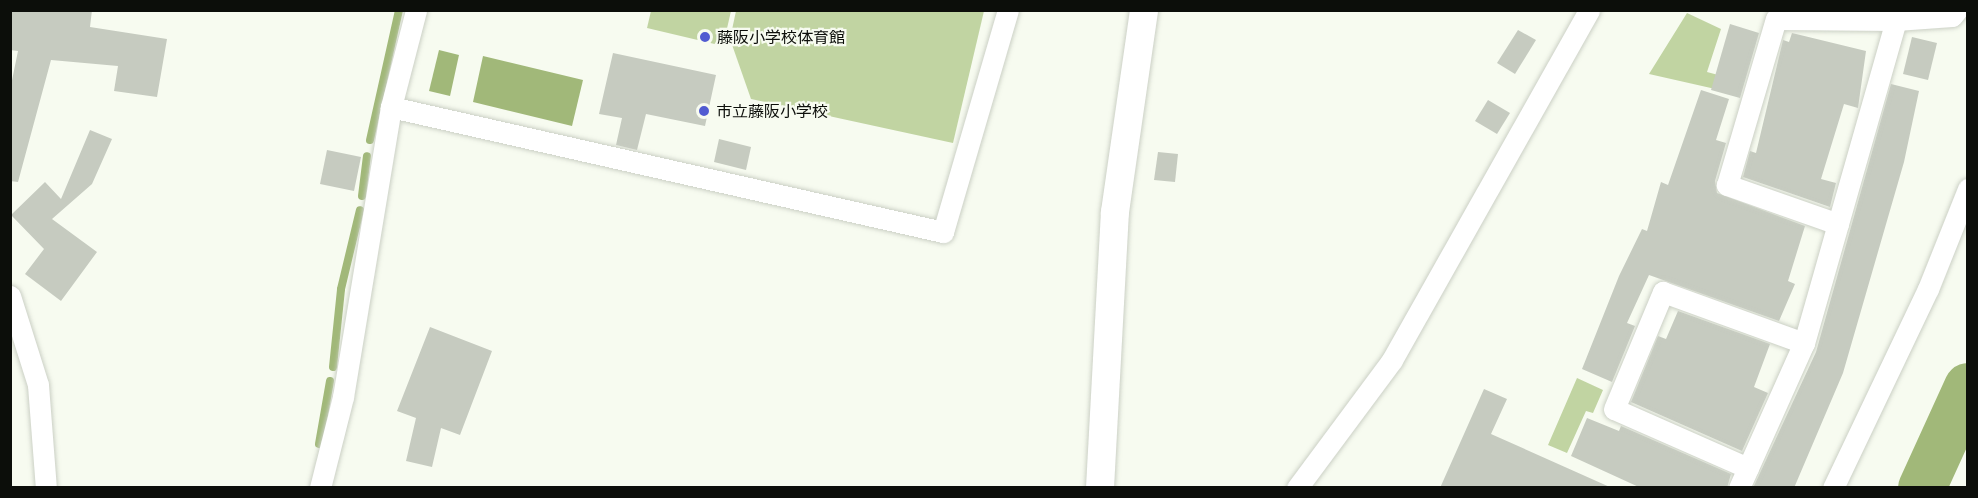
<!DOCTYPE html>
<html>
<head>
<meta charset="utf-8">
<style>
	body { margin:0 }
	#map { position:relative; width:1978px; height:498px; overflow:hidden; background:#f7fbf0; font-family:"Golos Text","Noto Sans JP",sans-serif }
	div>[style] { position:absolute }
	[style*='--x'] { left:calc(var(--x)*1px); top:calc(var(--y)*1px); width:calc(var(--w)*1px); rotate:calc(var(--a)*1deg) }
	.green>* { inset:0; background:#c1d4a2 }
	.water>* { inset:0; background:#a1b879 }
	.stream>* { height:8px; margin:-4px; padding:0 4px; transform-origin:4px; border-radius:4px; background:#a1b879 }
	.river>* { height:48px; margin:-24px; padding:0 24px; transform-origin:24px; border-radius:24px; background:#a1b879 }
	.building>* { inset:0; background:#c6cbc0 }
	.roads { filter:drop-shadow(0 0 2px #cbd0c5) drop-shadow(0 0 2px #cbd0c5) }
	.street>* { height:21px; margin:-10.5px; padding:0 10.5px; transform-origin:10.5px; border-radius:10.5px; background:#fff }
	.secondary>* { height:28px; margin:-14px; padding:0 14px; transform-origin:14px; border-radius:14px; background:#fff }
	.dots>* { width:16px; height:16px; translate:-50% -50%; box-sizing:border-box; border:3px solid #f7fbf0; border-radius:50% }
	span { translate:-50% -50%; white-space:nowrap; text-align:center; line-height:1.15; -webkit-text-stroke:4.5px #f7fbf0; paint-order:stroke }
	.poi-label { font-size:16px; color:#0c0e0a }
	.left { translate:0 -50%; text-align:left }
	.frame { position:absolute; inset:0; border:12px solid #0c0e0a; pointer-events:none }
</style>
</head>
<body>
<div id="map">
	<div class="green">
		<i style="clip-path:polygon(651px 11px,731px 11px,723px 46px,647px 28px)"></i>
		<i style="clip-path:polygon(736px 11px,984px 11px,953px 143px,751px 99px,730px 39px)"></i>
		<i style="clip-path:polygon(1687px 13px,1721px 29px,1707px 72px,1737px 80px,1733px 93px,1649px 74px)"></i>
		<i style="clip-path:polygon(1577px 378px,1603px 390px,1593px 413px,1586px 411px,1567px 453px,1548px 445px)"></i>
	</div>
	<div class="water">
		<i style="clip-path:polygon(439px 50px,459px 55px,450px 96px,429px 91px)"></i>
		<i style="clip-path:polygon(483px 56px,583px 80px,572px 126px,473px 102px)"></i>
	</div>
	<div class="stream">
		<i style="--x:370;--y:140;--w:133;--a:-77.4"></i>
		<i style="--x:362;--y:196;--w:40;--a:-82.9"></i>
		<i style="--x:333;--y:367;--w:78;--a:-84.1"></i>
		<i style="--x:341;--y:289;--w:81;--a:-76.5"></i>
		<i style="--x:319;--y:444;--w:64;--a:-80.1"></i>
	</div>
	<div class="river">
		<i style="--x:1922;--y:488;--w:111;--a:-65.5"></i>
	</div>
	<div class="building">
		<i style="clip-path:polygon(10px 10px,92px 10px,90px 27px,167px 39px,157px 97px,114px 91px,118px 66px,51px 60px,18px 182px,10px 181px,10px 90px,18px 51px,10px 50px)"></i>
		<i style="clip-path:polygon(1730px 24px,1759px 33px,1740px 98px,1711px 90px)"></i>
		<i style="clip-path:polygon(1518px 30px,1536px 40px,1515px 74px,1497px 63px)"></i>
		<i style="clip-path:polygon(1792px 33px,1866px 51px,1858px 108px,1844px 104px,1821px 179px,1836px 183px,1830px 207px,1743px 177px,1750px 151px,1756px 153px,1783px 40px,1789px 42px)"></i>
		<i style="clip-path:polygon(1912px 37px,1937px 43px,1928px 80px,1903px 74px)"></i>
		<i style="clip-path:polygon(613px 53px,716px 75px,705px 126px,646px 114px,637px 150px,616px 145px,622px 118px,599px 114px)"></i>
		<i style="clip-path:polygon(1891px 84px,1919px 91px,1904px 162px,1843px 373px,1794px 488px,1753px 488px,1816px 352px)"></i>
		<i style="clip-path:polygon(1701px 90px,1729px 99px,1716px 140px,1726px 143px,1715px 181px,1717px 193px,1805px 226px,1788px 281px,1795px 284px,1779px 321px,1649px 275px,1627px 323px,1635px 326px,1612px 382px,1582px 369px,1619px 276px,1642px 229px,1647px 231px,1661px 182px,1668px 185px)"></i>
		<i style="clip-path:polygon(1488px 100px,1510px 113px,1497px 134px,1475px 121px)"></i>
		<i style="clip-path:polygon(90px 130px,112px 139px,92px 184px,52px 219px,97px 252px,61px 301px,25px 274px,44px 249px,11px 215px,45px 182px,61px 199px)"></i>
		<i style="clip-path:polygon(719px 139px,751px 147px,746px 170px,714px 162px)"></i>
		<i style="clip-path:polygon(327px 150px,361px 157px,354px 191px,320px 184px)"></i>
		<i style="clip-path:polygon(1158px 152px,1178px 154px,1175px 182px,1154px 180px)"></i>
		<i style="clip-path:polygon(1678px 311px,1770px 344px,1754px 387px,1768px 393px,1742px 451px,1631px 402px,1658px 336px,1666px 339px)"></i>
		<i style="clip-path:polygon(430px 327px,492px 351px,460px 435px,441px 428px,432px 467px,406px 461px,416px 418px,397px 411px)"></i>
		<i style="clip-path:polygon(1484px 389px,1507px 399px,1491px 434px,1612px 488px,1440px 488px)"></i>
		<i style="clip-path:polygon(1587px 418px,1619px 431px,1621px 426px,1731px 474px,1727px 488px,1641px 488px,1571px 456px)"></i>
	</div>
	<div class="roads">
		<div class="street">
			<i style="--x:391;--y:107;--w:566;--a:12.76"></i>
			<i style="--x:943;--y:232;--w:231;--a:-73.7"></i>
			<i style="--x:1838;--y:224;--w:118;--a:-160.6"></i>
			<i style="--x:1727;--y:185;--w:173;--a:-73.6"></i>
			<i style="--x:1776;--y:19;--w:120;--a:0.5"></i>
			<i style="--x:10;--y:296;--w:93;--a:72.5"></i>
			<i style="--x:38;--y:385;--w:103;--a:85.6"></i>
			<i style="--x:1748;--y:468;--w:146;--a:-156.2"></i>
			<i style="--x:1614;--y:409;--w:127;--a:-67.3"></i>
			<i style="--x:1663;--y:292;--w:150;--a:19.9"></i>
			<i style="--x:320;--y:488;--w:94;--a:-75.8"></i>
			<i style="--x:343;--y:397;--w:294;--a:-80.6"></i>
			<i style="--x:391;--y:107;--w:100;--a:-75.5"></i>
			<i style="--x:1297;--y:488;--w:159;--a:-53.4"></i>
			<i style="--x:1392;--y:360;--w:402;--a:-60.6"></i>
			<i style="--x:1739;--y:488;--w:159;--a:-65.9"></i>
			<i style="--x:1804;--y:343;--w:336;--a:-74.1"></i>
			<i style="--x:1896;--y:20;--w:56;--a:-4.1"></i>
			<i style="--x:1952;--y:16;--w:8;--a:-50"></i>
			<i style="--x:1833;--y:488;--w:221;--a:-64.5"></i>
			<i style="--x:1928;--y:289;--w:108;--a:-68.2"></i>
		</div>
		<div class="secondary">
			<i style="--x:1100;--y:488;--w:276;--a:-86.9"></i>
			<i style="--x:1115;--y:212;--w:204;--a:-81.8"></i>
		</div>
	</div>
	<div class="dots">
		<i style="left:705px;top:37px;background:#515bd1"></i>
		<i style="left:704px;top:111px;background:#515bd1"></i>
	</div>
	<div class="poi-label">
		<span class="left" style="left:717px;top:37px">藤阪小学校体育館</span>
		<span class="left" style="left:716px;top:111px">市立藤阪小学校</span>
	</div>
	<div class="frame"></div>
</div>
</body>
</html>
